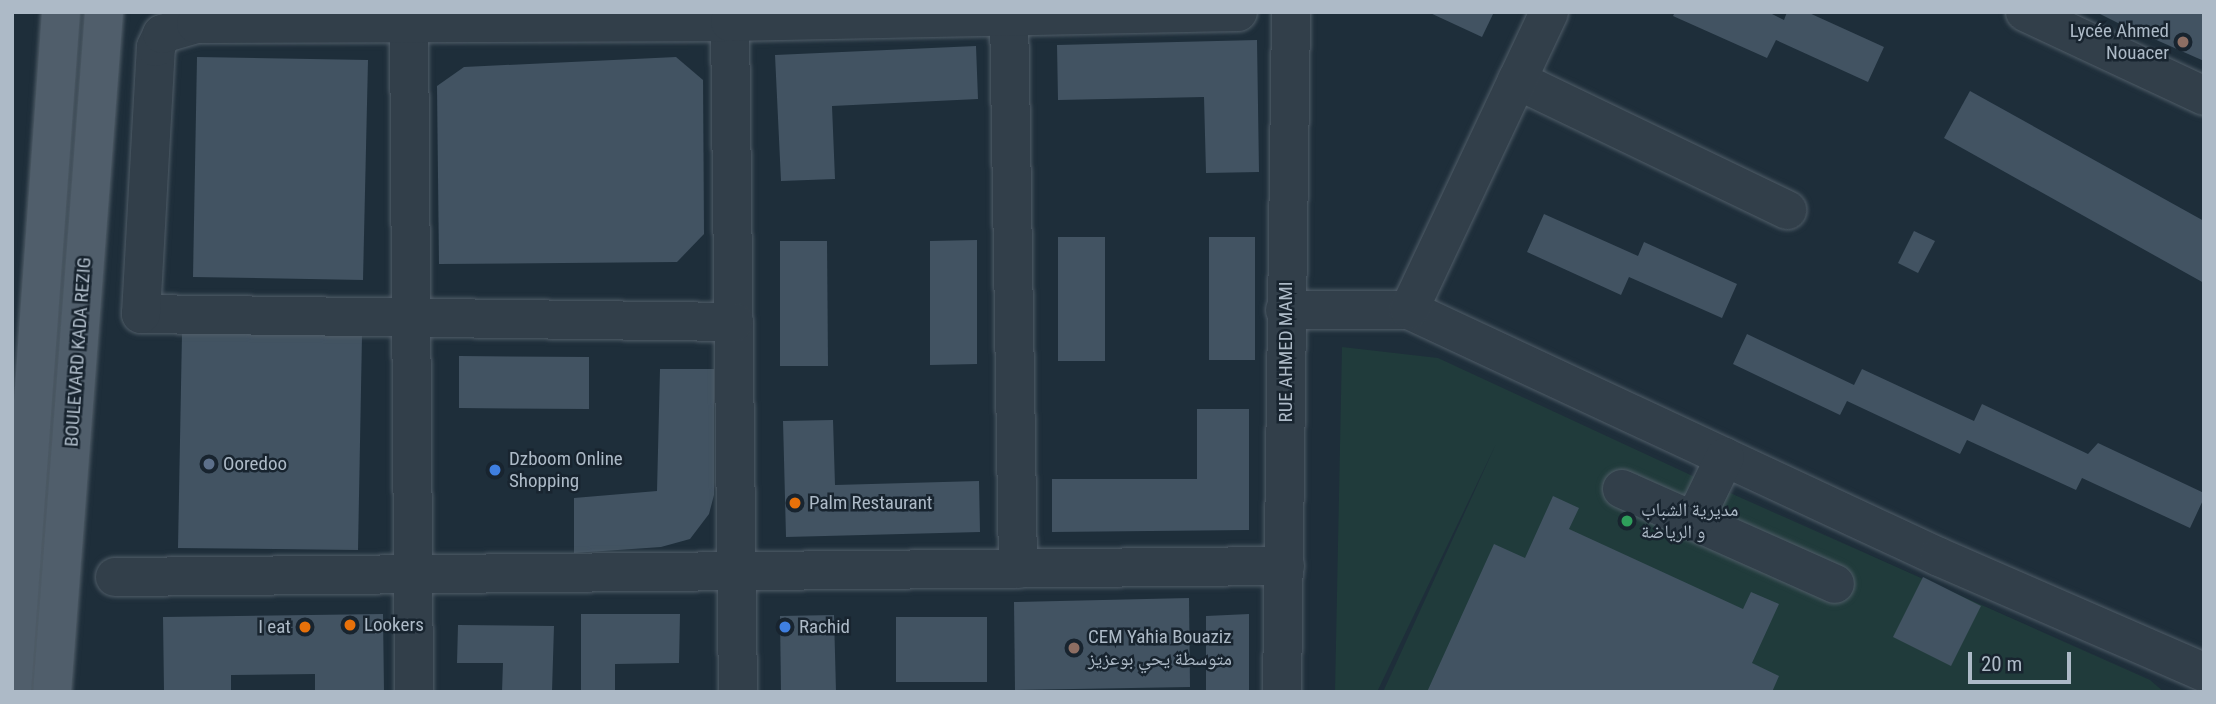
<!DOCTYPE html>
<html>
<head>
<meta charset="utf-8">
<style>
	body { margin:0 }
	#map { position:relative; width:2216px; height:704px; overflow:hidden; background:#1e2e3a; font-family:"Roboto Condensed","Noto Naskh Arabic",sans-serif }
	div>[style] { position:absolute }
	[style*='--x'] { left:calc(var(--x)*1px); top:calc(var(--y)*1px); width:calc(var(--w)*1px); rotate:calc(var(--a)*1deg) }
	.green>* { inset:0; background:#203b3b }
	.building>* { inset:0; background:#425362 }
	.roads { filter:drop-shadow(0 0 2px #505d68) drop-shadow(0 0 2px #505d68) }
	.minor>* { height:38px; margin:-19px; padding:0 19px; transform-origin:19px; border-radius:19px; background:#323f4a }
	.major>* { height:38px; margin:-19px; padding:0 19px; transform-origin:19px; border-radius:19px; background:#505e6b }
	.dots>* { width:19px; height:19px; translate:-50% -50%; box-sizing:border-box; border:4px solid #18242f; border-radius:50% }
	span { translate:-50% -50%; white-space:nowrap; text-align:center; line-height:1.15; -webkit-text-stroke:5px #18242f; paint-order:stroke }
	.poi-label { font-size:19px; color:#adbac7 }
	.right { translate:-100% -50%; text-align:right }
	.left { translate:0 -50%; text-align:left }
	.street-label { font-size:19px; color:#adbac7 }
	.frame { position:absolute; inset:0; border:14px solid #adbac7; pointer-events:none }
	.scale { position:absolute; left:1968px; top:652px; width:103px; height:32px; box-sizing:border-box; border:4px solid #adbac7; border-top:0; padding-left:9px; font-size:21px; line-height:24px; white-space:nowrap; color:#adbac7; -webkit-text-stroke:5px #18242f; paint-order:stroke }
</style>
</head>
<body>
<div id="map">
	<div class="green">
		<i style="clip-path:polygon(1342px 347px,1438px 358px,1710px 484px,2150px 680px,2164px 692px,1383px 692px,1496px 444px,1377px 692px,1335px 692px)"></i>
	</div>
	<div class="building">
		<i style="clip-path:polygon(1428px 12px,1494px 12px,1482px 37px)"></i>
		<i style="clip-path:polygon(1675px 12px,1768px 12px,1784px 20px,1787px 12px,1807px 12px,1884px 47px,1868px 82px,1776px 40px,1767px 58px,1673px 16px)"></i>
		<i style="clip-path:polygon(2096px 12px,2204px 12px,2204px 61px,2118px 23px)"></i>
		<i style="clip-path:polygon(1257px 40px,1259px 172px,1206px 173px,1204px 97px,1058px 100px,1057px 45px)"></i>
		<i style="clip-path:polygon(976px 46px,978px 99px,832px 106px,835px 179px,781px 181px,775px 55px)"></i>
		<i style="clip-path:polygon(197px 57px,368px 60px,363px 280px,193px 277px)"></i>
		<i style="clip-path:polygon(676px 57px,703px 80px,704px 234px,677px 262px,439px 264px,437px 86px,464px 67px)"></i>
		<i style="clip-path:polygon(1970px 91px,2204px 221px,2204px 283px,1944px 138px)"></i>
		<i style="clip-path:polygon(1544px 214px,1638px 256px,1644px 242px,1737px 284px,1722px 318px,1629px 277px,1621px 295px,1527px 252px)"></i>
		<i style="clip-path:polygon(1914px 231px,1935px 241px,1918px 273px,1898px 263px)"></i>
		<i style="clip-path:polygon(1058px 237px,1105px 237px,1105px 361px,1058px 361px)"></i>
		<i style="clip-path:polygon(1209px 237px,1255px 237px,1255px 360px,1209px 360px)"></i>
		<i style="clip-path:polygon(977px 240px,977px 364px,930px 365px,930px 241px)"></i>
		<i style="clip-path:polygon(780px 241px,827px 241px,828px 366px,780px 366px)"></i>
		<i style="clip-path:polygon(182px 333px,362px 335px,358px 550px,178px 548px)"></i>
		<i style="clip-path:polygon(1747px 334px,1854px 385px,1862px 369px,1974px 421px,1982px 404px,2088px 454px,2098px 443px,2204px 493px,2204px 498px,2190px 528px,2082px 478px,2076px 490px,1967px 440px,1960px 454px,1847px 401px,1840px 415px,1733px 364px)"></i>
		<i style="clip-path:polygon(459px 356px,589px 357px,589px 409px,459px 408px)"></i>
		<i style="clip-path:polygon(660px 369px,714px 369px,714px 495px,709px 514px,690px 539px,661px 547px,574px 553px,574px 498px,657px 491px)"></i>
		<i style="clip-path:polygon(1197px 409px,1249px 409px,1249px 530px,1052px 532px,1052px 479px,1197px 479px)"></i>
		<i style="clip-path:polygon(833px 420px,835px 485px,979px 481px,980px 532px,786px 537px,783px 421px)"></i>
		<i style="clip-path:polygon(1553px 496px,1579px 508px,1569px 529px,1743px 609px,1751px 592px,1779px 604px,1752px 663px,1779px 676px,1772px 692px,1427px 692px,1494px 544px,1525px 558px)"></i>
		<i style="clip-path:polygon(1923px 577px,1981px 606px,1951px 666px,1893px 637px)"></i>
		<i style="clip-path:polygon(1189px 598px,1190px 687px,1015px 690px,1014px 602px)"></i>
		<i style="clip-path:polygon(383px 614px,384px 692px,315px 692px,315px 674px,231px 675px,231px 692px,164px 692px,163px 617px)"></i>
		<i style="clip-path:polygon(581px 614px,680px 614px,679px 663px,615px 664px,615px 690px,581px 690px)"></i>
		<i style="clip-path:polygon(1249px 614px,1249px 692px,1206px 692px,1206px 616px)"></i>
		<i style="clip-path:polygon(834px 615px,836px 692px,781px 692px,780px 616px)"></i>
		<i style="clip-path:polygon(896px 617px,987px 617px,987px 682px,896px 682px)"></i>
		<i style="clip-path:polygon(458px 625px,554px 626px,552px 692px,502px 692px,503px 663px,457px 663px)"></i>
	</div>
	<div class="roads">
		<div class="minor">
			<i style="--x:1009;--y:12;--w:557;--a:89.07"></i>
			<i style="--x:2025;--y:12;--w:198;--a:25.1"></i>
			<i style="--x:730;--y:22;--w:670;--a:89.32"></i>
			<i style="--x:409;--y:24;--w:668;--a:89.57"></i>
			<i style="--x:1517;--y:80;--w:300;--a:25.7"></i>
			<i style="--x:1285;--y:310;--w:124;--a:0"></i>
			<i style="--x:1409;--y:310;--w:585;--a:24.99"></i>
			<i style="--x:1939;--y:557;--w:289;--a:23.5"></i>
			<i style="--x:1409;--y:310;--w:329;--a:-64.8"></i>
			<i style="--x:734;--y:322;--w:593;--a:-179.23"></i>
			<i style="--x:141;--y:314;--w:267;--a:-86.8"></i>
			<i style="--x:156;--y:47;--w:14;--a:-65"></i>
			<i style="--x:162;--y:34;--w:35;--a:-16"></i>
			<i style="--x:196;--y:24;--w:534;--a:-0.21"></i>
			<i style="--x:730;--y:22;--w:508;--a:-1.13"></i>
			<i style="--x:1622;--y:489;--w:233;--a:24"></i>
			<i style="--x:1694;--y:521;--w:71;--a:-64.2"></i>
			<i style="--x:115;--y:577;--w:1170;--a:-0.54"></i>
			<i style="--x:1282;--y:692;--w:680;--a:-89.24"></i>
		</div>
		<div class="major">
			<i style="--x:12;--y:692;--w:682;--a:-85.88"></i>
			<i style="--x:52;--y:692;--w:682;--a:-85.63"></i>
		</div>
	</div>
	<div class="dots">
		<i style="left:2183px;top:42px;background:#8d6e63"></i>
		<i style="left:209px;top:464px;background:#5c6f8a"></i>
		<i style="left:495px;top:470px;background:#3f7fe0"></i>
		<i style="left:795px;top:503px;background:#e8710a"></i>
		<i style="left:1627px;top:521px;background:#2e9e5b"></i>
		<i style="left:350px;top:625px;background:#e8710a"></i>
		<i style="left:305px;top:627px;background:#e8710a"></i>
		<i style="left:785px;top:627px;background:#3f7fe0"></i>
		<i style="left:1074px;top:648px;background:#8d6e63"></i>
	</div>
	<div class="poi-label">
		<span class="right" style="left:2169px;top:42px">Lycée Ahmed<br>Nouacer</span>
		<span class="left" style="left:509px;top:470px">Dzboom Online<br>Shopping</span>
		<span class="left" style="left:223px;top:464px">Ooredoo</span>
		<span class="left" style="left:809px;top:503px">Palm Restaurant</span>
		<span class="left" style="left:1641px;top:521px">مديرية الشباب<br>و الرياضة</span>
		<span class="left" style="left:364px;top:625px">Lookers</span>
		<span class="right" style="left:291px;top:627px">I eat</span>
		<span class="left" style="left:799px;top:627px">Rachid</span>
		<span class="left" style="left:1088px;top:648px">CEM Yahia Bouaziz<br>متوسطة يحي بوعزيز</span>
	</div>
	<div class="street-label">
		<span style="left:78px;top:352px;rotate:-86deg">BOULEVARD KADA REZIG</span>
		<span style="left:1286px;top:352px;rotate:-90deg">RUE AHMED MAMI</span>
	</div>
	<div class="frame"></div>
	<div class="scale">20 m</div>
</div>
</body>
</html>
